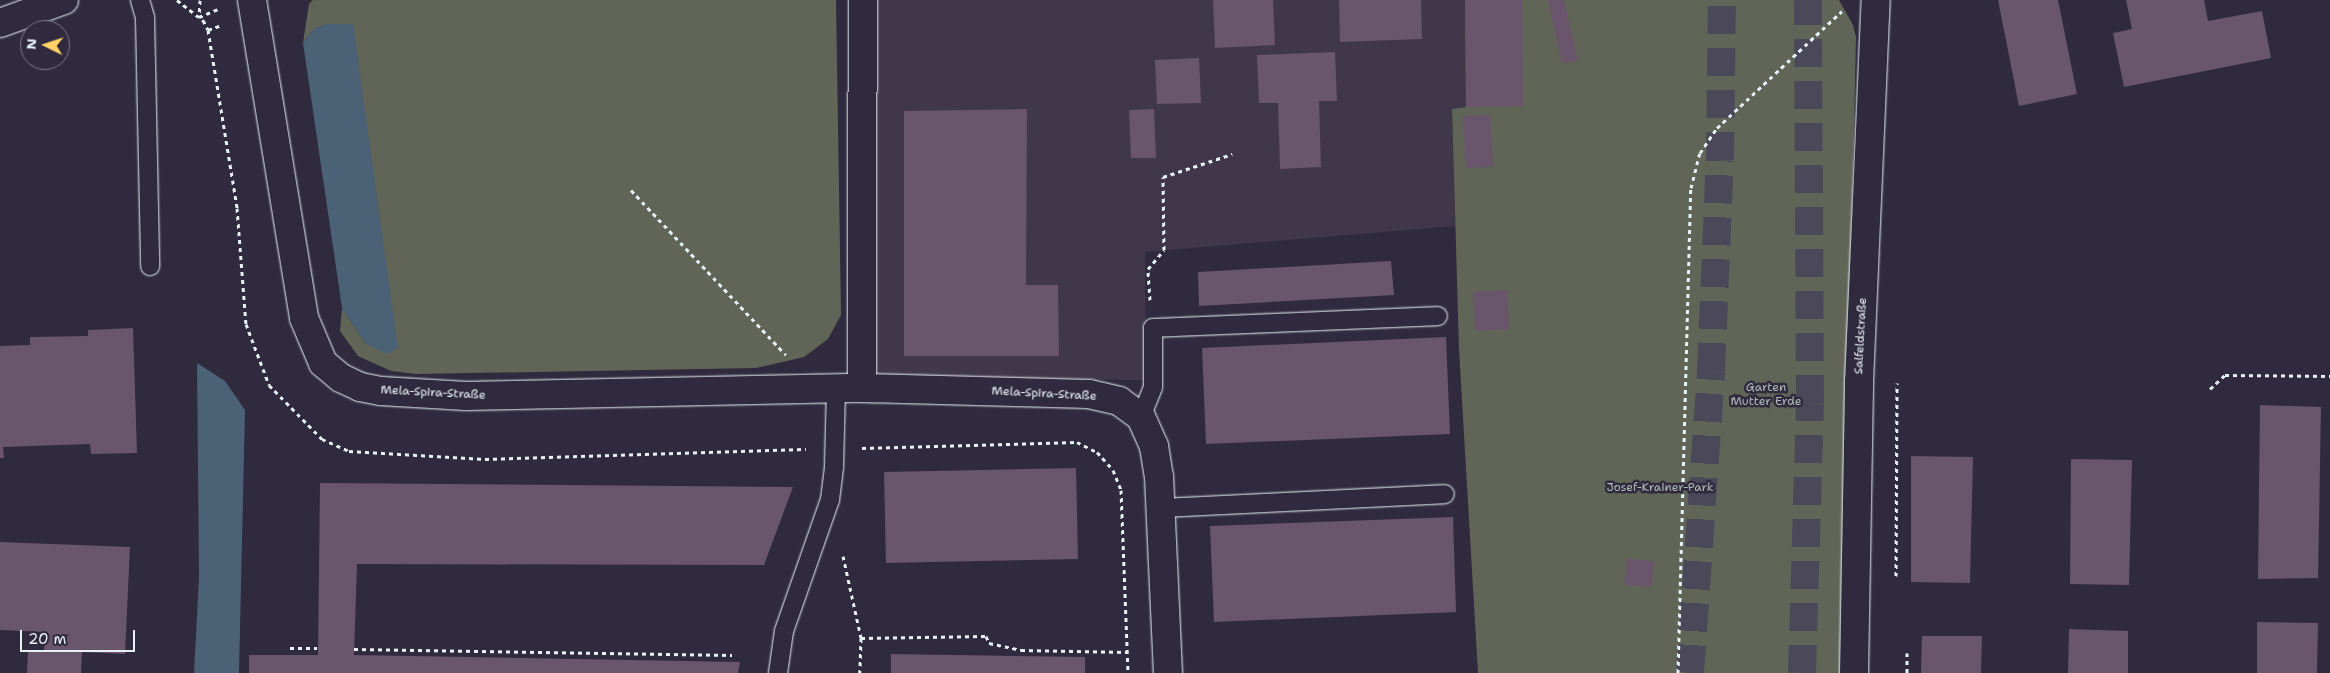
<!DOCTYPE html>
<html>
<head>
<meta charset="utf-8">
<style>
	body { margin:0 }
	#map { position:relative; width:2330px; height:673px; overflow:hidden; background:#2f2a3d; font-family:"Shantell Sans",sans-serif }
	div>[style] { position:absolute }
	[style*='--x'] { left:calc(var(--x)*1px); top:calc(var(--y)*1px); width:calc(var(--w)*1px); rotate:calc(var(--a)*1deg) }
	.built>* { inset:0; background:#40374b }
	.green>* { inset:0; background:#616557 }
	.water>* { inset:0; background:#4b6176 }
	.building>* { inset:0; background:#69556c }
	.motorway-tunnel>* { height:28px; margin-top:-14px; transform-origin:0; background:repeating-linear-gradient(90deg,#4b4859 0 28px,transparent 0 42px) }
	.path>* { height:3px; margin-top:-1.5px; transform-origin:0; background:repeating-linear-gradient(90deg,#e8f1f8 0 4px,transparent 0 8px) }
	.roads { filter:drop-shadow(0 0 1px #e8f1f8) drop-shadow(0 0 1px #e8f1f8) }
	.service>* { height:18px; margin:-9px; padding:0 9px; transform-origin:9px; border-radius:9px; background:#2f2a3d }
	.minor>* { height:28px; margin:-14px; padding:0 14px; transform-origin:14px; border-radius:14px; background:#2f2a3d }
	.tertiary>* { height:28px; margin:-14px; padding:0 14px; transform-origin:14px; border-radius:14px; background:#2f2a3d }
	span { translate:-50% -50%; white-space:nowrap; text-align:center; line-height:1.15; -webkit-text-stroke:5px #2f2a3d; paint-order:stroke }
	.street-label { font-size:12px; color:#e8f1f8 }
	.park-label { font-size:12px; color:#b2b9b8 }
	.north { position:absolute; left:20px; top:20px; width:50px; height:50px; box-sizing:border-box; background:#2f2a3d; border:1px solid #797a88; border-radius:50%; rotate:274deg; font-size:14px; font-weight:700; line-height:20px; text-align:center; color:#e8f1f8 }
	.north::after { content:''; display:block; margin:auto; width:18px; height:22px; background:#ffd166; clip-path:polygon(50% 0,100% 100%,50% 72%,0 100%) }
	.scale { position:absolute; left:20px; top:630px; width:115px; height:22px; box-sizing:border-box; border:2px solid #e8f1f8; border-top:0; padding-left:6px; font-size:15px; line-height:18px; white-space:nowrap; color:#e8f1f8; -webkit-text-stroke:4px #2f2a3d; paint-order:stroke }
</style>
</head>
<body>
<div id="map">
	<div class="built">
		<i style="clip-path:polygon(849px 0,1465px 0,1466px 107px,1452px 109px,1455px 226px,1145px 252px,1146px 380px,859px 377px)"></i>
	</div>
	<div class="green">
		<i style="clip-path:polygon(313px 0,836px 0,841px 315px,828px 339px,804px 357px,756px 368px,416px 374px,391px 371px,358px 356px,340px 331px,342px 308px,366px 344px,353px 25px,327px 24px,314px 29px,303px 43px,309px 4px)"></i>
		<i style="clip-path:polygon(1465px 0,1839px 0,1853px 25px,1856px 37px,1841px 673px,1478px 673px,1459px 349px,1452px 109px,1466px 107px)"></i>
	</div>
	<div class="water">
		<i style="clip-path:polygon(327px 24px,353px 24px,398px 348px,387px 354px,366px 344px,342px 308px,303px 43px,314px 29px)"></i>
		<i style="clip-path:polygon(197px 363px,225px 381px,245px 410px,239px 673px,194px 673px,199px 577px)"></i>
	</div>
	<div class="building">
		<i style="clip-path:polygon(1213px 0,1273px 0,1275px 45px,1215px 48px)"></i>
		<i style="clip-path:polygon(1339px 0,1421px 0,1422px 39px,1340px 42px)"></i>
		<i style="clip-path:polygon(1465px 0,1522px 0,1523px 106px,1466px 107px)"></i>
		<i style="clip-path:polygon(1548px 0,1564px 0,1578px 61px,1562px 63px)"></i>
		<i style="clip-path:polygon(1998px 0,2058px 0,2077px 94px,2019px 106px)"></i>
		<i style="clip-path:polygon(2126px 0,2204px 0,2208px 21px,2262px 11px,2271px 58px,2124px 87px,2113px 33px,2132px 29px)"></i>
		<i style="clip-path:polygon(1335px 52px,1337px 101px,1319px 101px,1321px 167px,1280px 169px,1278px 103px,1259px 103px,1257px 55px)"></i>
		<i style="clip-path:polygon(1199px 58px,1201px 103px,1157px 104px,1155px 60px)"></i>
		<i style="clip-path:polygon(1027px 109px,1026px 285px,1058px 285px,1059px 356px,904px 356px,904px 111px)"></i>
		<i style="clip-path:polygon(1154px 109px,1156px 158px,1131px 158px,1129px 110px)"></i>
		<i style="clip-path:polygon(1490px 115px,1493px 167px,1466px 168px,1463px 116px)"></i>
		<i style="clip-path:polygon(1391px 261px,1394px 295px,1199px 306px,1198px 272px)"></i>
		<i style="clip-path:polygon(1507px 290px,1509px 329px,1475px 331px,1473px 292px)"></i>
		<i style="clip-path:polygon(133px 328px,137px 453px,91px 454px,90px 444px,3px 447px,4px 458px,0 458px,0 346px,30px 345px,30px 337px,88px 336px,88px 330px)"></i>
		<i style="clip-path:polygon(1446px 337px,1450px 434px,1206px 444px,1202px 348px)"></i>
		<i style="clip-path:polygon(2260px 405px,2321px 407px,2318px 578px,2258px 579px)"></i>
		<i style="clip-path:polygon(1911px 456px,1973px 457px,1970px 583px,1911px 582px)"></i>
		<i style="clip-path:polygon(2071px 459px,2132px 460px,2129px 585px,2070px 584px)"></i>
		<i style="clip-path:polygon(1076px 468px,1078px 559px,886px 563px,884px 472px)"></i>
		<i style="clip-path:polygon(320px 483px,793px 487px,764px 565px,357px 564px,354px 655px,740px 662px,738px 673px,249px 673px,249px 655px,318px 655px)"></i>
		<i style="clip-path:polygon(1453px 517px,1456px 612px,1214px 622px,1210px 526px)"></i>
		<i style="clip-path:polygon(0 542px,130px 547px,125px 654px,82px 652px,81px 673px,27px 673px,28px 650px,44px 651px,45px 632px,0 630px)"></i>
		<i style="clip-path:polygon(1627px 559px,1654px 561px,1651px 587px,1625px 585px)"></i>
		<i style="clip-path:polygon(2257px 622px,2318px 623px,2317px 673px,2257px 673px)"></i>
		<i style="clip-path:polygon(2069px 629px,2128px 631px,2128px 673px,2068px 673px)"></i>
		<i style="clip-path:polygon(1922px 636px,1982px 636px,1981px 673px,1921px 673px)"></i>
		<i style="clip-path:polygon(891px 654px,1085px 657px,1085px 673px,891px 673px)"></i>
	</div>
	<div class="motorway-tunnel">
		<i style="--x:1690;--y:673;--w:303;--a:-86"></i>
		<i style="--x:1711;--y:371;--w:211;--a:-87.6"></i>
		<i style="--x:1720;--y:160;--w:160;--a:-89.3"></i>
		<i style="--x:1802;--y:673;--w:270;--a:-88.3"></i>
		<i style="--x:1810;--y:403;--w:403;--a:-90.3"></i>
	</div>
	<div class="path">
		<i style="--x:177;--y:0;--w:33;--a:38"></i>
		<i style="--x:203;--y:20;--w:11;--a:63"></i>
		<i style="--x:208;--y:30;--w:180;--a:80.7"></i>
		<i style="--x:237;--y:208;--w:116;--a:85.6"></i>
		<i style="--x:246;--y:324;--w:65;--a:69.3"></i>
		<i style="--x:269;--y:385;--w:76;--a:45.5"></i>
		<i style="--x:322;--y:439;--w:30;--a:24"></i>
		<i style="--x:349;--y:451;--w:136;--a:3.4"></i>
		<i style="--x:485;--y:459;--w:321;--a:-1.8"></i>
		<i style="--x:200;--y:0;--w:17;--a:93"></i>
		<i style="--x:199;--y:17;--w:23;--a:-23"></i>
		<i style="--x:208;--y:30;--w:15;--a:-20"></i>
		<i style="--x:631;--y:190;--w:226;--a:46.8"></i>
		<i style="--x:1150;--y:300;--w:31;--a:-94"></i>
		<i style="--x:1148;--y:269;--w:25;--a:-50"></i>
		<i style="--x:1164;--y:250;--w:73;--a:-90.8"></i>
		<i style="--x:1163;--y:177;--w:73;--a:-18.4"></i>
		<i style="--x:2210;--y:389;--w:21;--a:-43"></i>
		<i style="--x:2225;--y:375;--w:105;--a:0.5"></i>
		<i style="--x:862;--y:448;--w:215;--a:-1.6"></i>
		<i style="--x:1077;--y:442;--w:22;--a:27"></i>
		<i style="--x:1097;--y:452;--w:24;--a:48"></i>
		<i style="--x:1113;--y:470;--w:22;--a:68"></i>
		<i style="--x:1121;--y:490;--w:183;--a:87.8"></i>
		<i style="--x:843;--y:556;--w:84;--a:77.6"></i>
		<i style="--x:861;--y:638;--w:35;--a:92"></i>
		<i style="--x:1896;--y:576;--w:193;--a:-89.7"></i>
		<i style="--x:861;--y:638;--w:125;--a:-0.9"></i>
		<i style="--x:986;--y:636;--w:8;--a:67"></i>
		<i style="--x:989;--y:643;--w:33;--a:12"></i>
		<i style="--x:1021;--y:650;--w:106;--a:1.1"></i>
		<i style="--x:290;--y:648;--w:27;--a:0"></i>
		<i style="--x:354;--y:649;--w:378;--a:0.9"></i>
		<i style="--x:1907;--y:653;--w:20;--a:90"></i>
		<i style="--x:1678;--y:673;--w:485;--a:-88.5"></i>
		<i style="--x:1691;--y:188;--w:36;--a:-76"></i>
		<i style="--x:1700;--y:153;--w:30;--a:-56"></i>
		<i style="--x:1717;--y:128;--w:171;--a:-43.1"></i>
	</div>
	<div class="roads">
		<div class="service">
			<i style="--x:140;--y:0;--w:19;--a:74"></i>
			<i style="--x:145;--y:18;--w:248;--a:88.8"></i>
			<i style="--x:1141;--y:417;--w:32;--a:-68"></i>
			<i style="--x:1153;--y:387;--w:59;--a:-90"></i>
			<i style="--x:1153;--y:328;--w:285;--a:-2.4"></i>
			<i style="--x:1161;--y:508;--w:284;--a:-2.8"></i>
			<i style="--x:778;--y:673;--w:42;--a:-81.9"></i>
			<i style="--x:784;--y:631;--w:139;--a:-70.7"></i>
			<i style="--x:830;--y:500;--w:34;--a:-83"></i>
			<i style="--x:834;--y:466;--w:77;--a:-88.5"></i>
		</div>
		<div class="minor">
			<i style="--x:252;--y:0;--w:322;--a:80.7"></i>
			<i style="--x:304;--y:318;--w:49;--a:67.1"></i>
			<i style="--x:323;--y:363;--w:23;--a:40"></i>
			<i style="--x:341;--y:378;--w:21;--a:25"></i>
			<i style="--x:360;--y:387;--w:21;--a:11"></i>
			<i style="--x:381;--y:391;--w:85;--a:3.4"></i>
			<i style="--x:466;--y:396;--w:396;--a:-1.2"></i>
			<i style="--x:862;--y:388;--w:227;--a:1.5"></i>
			<i style="--x:1089;--y:394;--w:31;--a:13"></i>
			<i style="--x:1119;--y:401;--w:27;--a:36"></i>
			<i style="--x:1141;--y:417;--w:32;--a:66"></i>
			<i style="--x:1154;--y:446;--w:30;--a:81"></i>
			<i style="--x:1159;--y:476;--w:197;--a:87.4"></i>
			<i style="--x:862;--y:388;--w:388;--a:-89.9"></i>
			<i style="--x:1854;--y:673;--w:291;--a:-89"></i>
			<i style="--x:1859;--y:382;--w:382;--a:-87.5"></i>
		</div>
		<div class="tertiary">
			<i style="--x:0;--y:23;--w:68;--a:-19.8"></i>
		</div>
	</div>
	<div class="street-label">
		<span style="left:1861px;top:336px;rotate:-87deg">Salfeldstraße</span>
		<span style="left:433px;top:393px;rotate:3deg">Mela-Spira-Straße</span>
		<span style="left:1044px;top:394px;rotate:3deg">Mela-Spira-Straße</span>
	</div>
	<div class="park-label">
		<span style="left:1766px;top:395px">Garten<br>Mutter Erde</span>
		<span style="left:1660px;top:488px">Josef-Krainer-Park</span>
	</div>
	<div class="north">N</div>
	<div class="scale">20 m</div>
</div>
</body>
</html>
